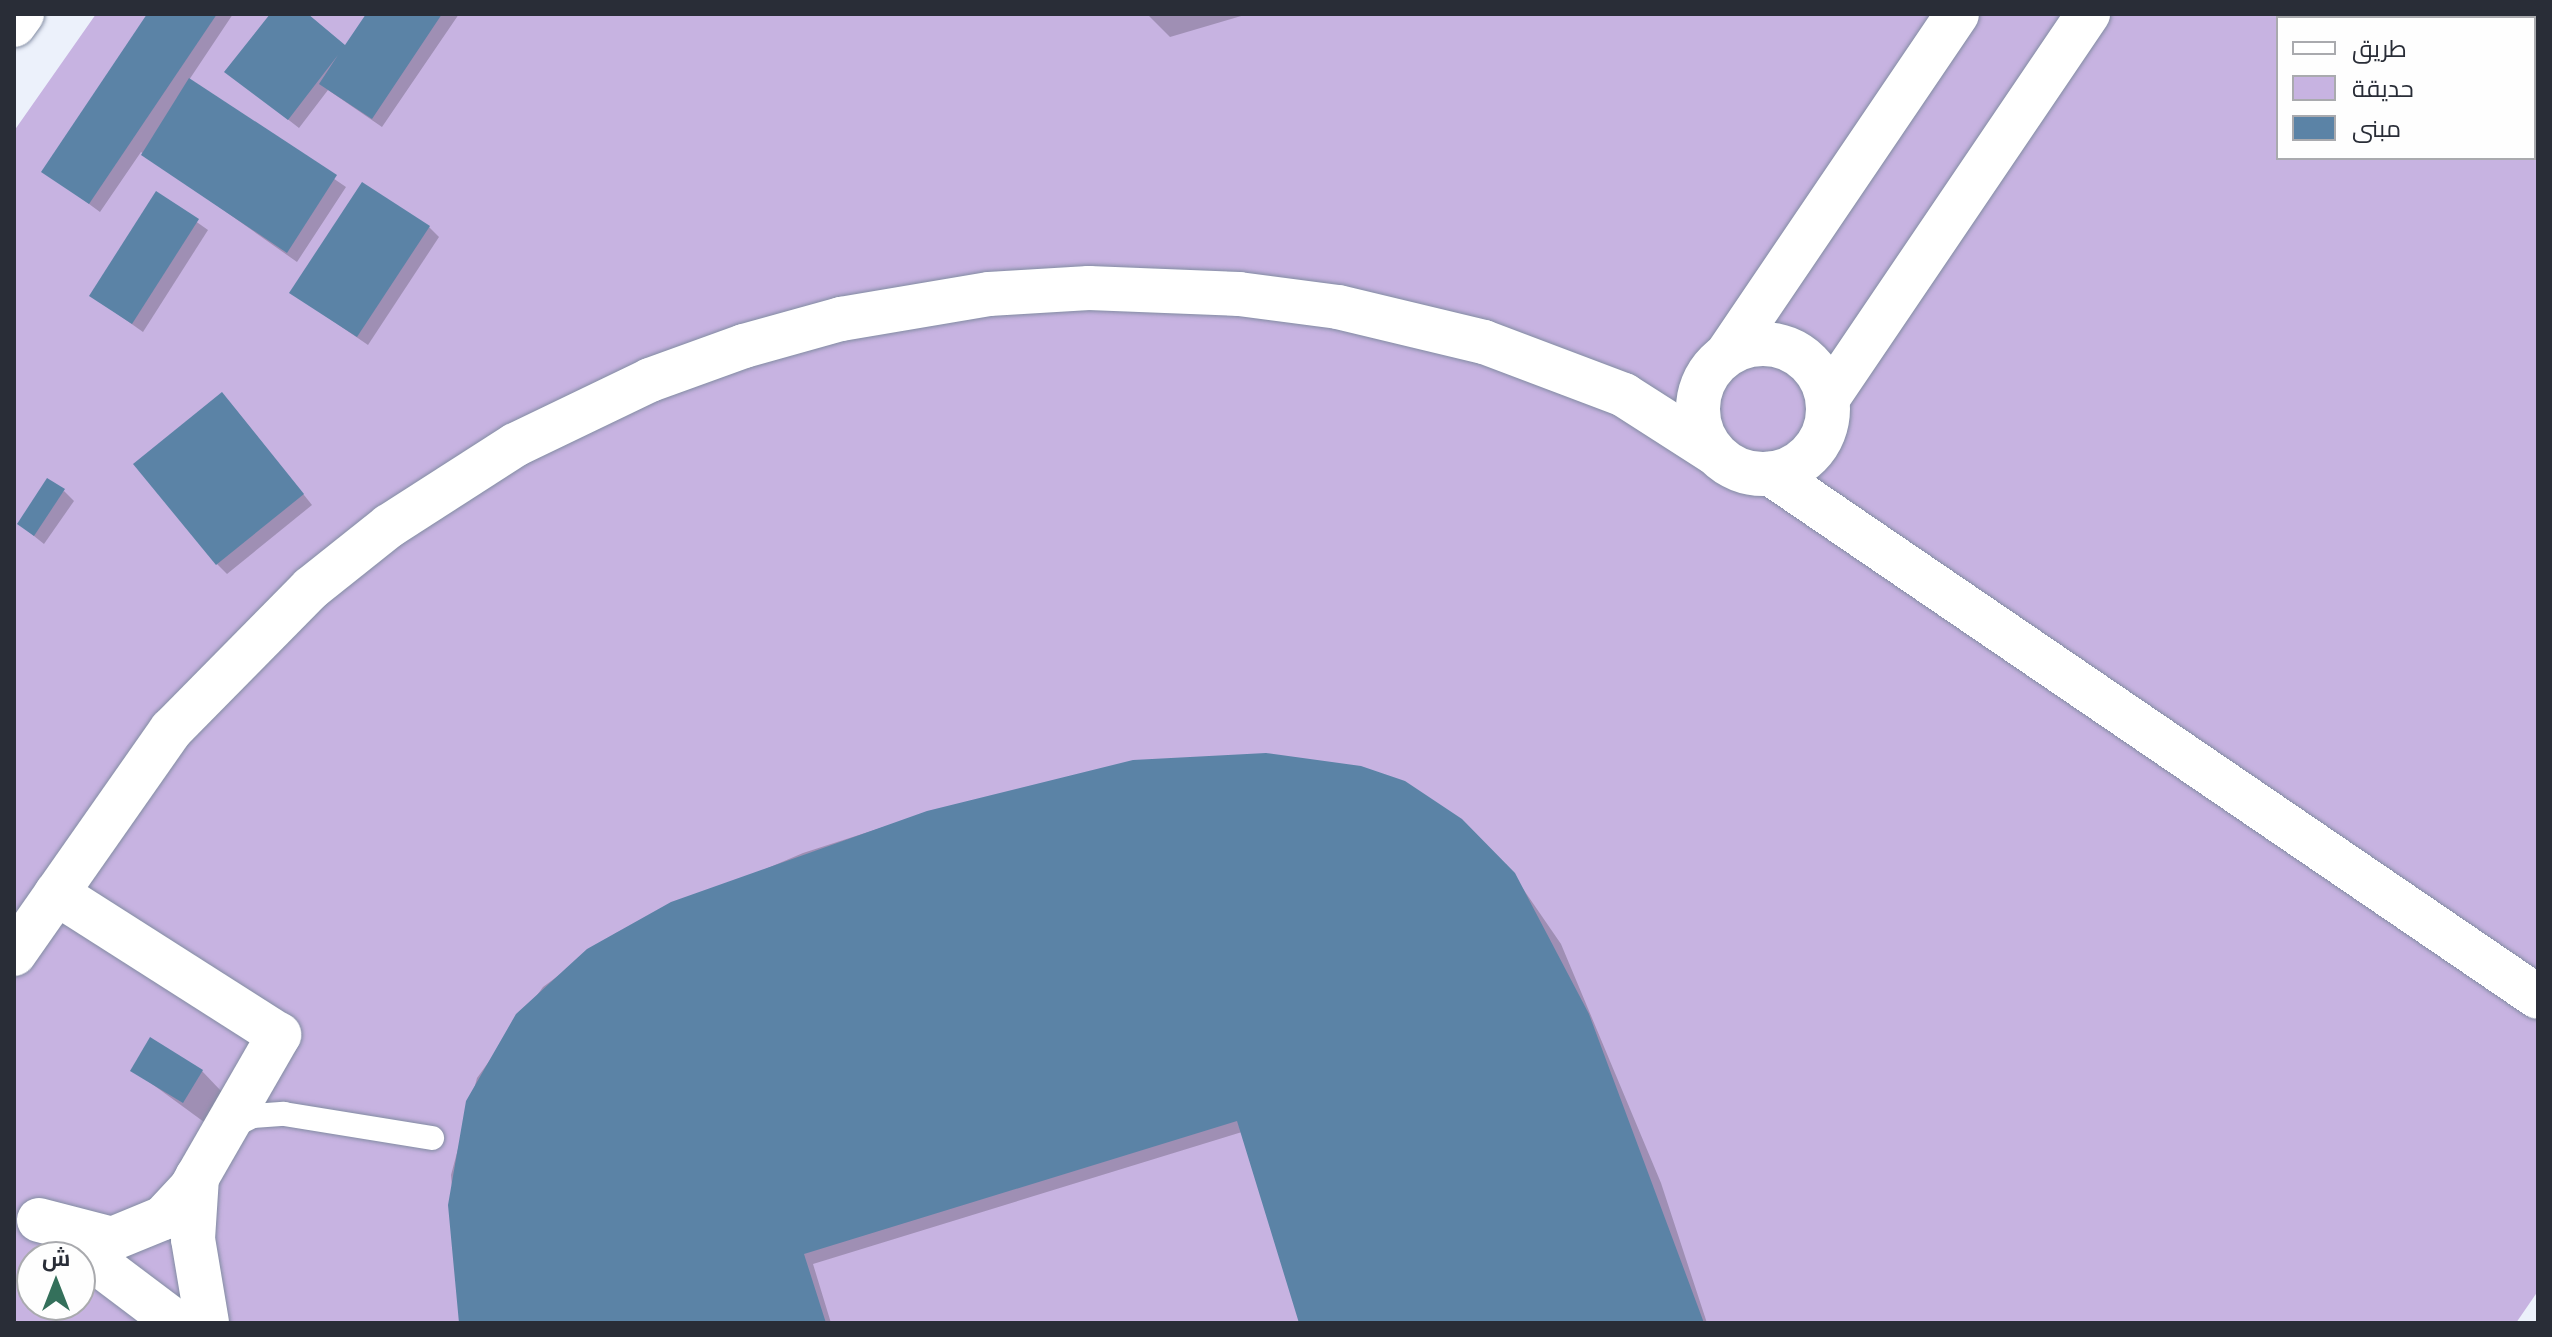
<!DOCTYPE html>
<html>
<head>
<meta charset="utf-8">
<style>
	body { margin:0 }
	#map { position:relative; width:2552px; height:1337px; overflow:hidden; background:#ecf1fb; font-family:Poppins,Cairo,sans-serif }
	div>[style] { position:absolute }
	[style*='--x'] { left:calc(var(--x)*1px); top:calc(var(--y)*1px); width:calc(var(--w)*1px); rotate:calc(var(--a)*1deg) }
	.green>* { inset:0; background:#c7b3e1 }
	.shadow>* { inset:0; background:#0003 }
	.building>* { inset:0; background:#5b83a6 }
	.roads { filter:drop-shadow(0 0 2px #818ba1) drop-shadow(0 0 2px #818ba1) }
	.service>* { height:24px; margin:-12px; padding:0 12px; transform-origin:12px; border-radius:12px; background:#fff }
	.minor>* { height:44px; margin:-22px; padding:0 22px; transform-origin:22px; border-radius:22px; background:#fff }
	.minor>.ring { margin:-22px; padding:0; box-sizing:content-box; background:none; border:44px solid #fff; border-radius:50% }
	.tertiary>* { height:44px; margin:-22px; padding:0 22px; transform-origin:22px; border-radius:22px; background:#fff }
	span { translate:-50% -50%; white-space:nowrap; text-align:center; line-height:1.15; -webkit-text-stroke:8px #fefefe; paint-order:stroke }
	.frame { position:absolute; inset:0; border:16px solid #292d37; pointer-events:none }
	.legend { position:absolute; left:2276px; top:16px; width:260px; height:144px; box-sizing:border-box; background:#fefefe; border:2px solid #a9aaae; margin:0; padding:10px 14px; list-style:none; font-size:24px; color:#292d37 }
	.legend li { display:flex; align-items:center; gap:16px; height:40px }
	.legend b { width:40px; border:2px solid #a9aaae }
	.north { position:absolute; left:16px; top:1241px; width:80px; height:80px; box-sizing:border-box; background:#fefefe; border:2px solid #a9aaae; border-radius:50%; rotate:0deg; font-size:22px; font-weight:700; line-height:32px; text-align:center; color:#292d37 }
	.north::after { content:''; display:block; margin:auto; width:28px; height:36px; background:#34705b; clip-path:polygon(50% 0,100% 100%,50% 72%,0 100%) }
</style>
</head>
<body>
<div id="map">
	<div class="green">
		<i style="clip-path:polygon(evenodd,96px 14px,2538px 14px,2538px 1291px,2516px 1323px,14px 1323px,14px 131px,96px 14px,2278px 18px,2534px 18px,2534px 158px,2278px 158px,2278px 18px,96px 14px,32px 1257px,80px 1257px,80px 1305px,32px 1305px,32px 1257px)"></i>
	</div>
	<div class="shadow">
		<i style="clip-path:polygon(150px 14px,233px 14px,189px 80px,346px 187px,297px 262px,141px 152px,100px 212px,44px 171px)"></i>
		<i style="clip-path:polygon(272px 14px,304px 14px,346px 48px,369px 14px,459px 14px,382px 127px,328px 90px,299px 128px,227px 72px)"></i>
		<i style="clip-path:polygon(1147px 14px,1248px 14px,1170px 37px)"></i>
		<i style="clip-path:polygon(157px 194px,208px 230px,143px 332px,92px 296px)"></i>
		<i style="clip-path:polygon(429px 227px,439px 237px,368px 345px,292px 293px)"></i>
		<i style="clip-path:polygon(232px 405px,312px 505px,227px 574px,217px 564px)"></i>
		<i style="clip-path:polygon(64px 491px,74px 501px,44px 544px,19px 524px)"></i>
		<i style="clip-path:polygon(927px 813px,1506px 864px,1561px 944px,1661px 1183px,1707px 1323px,1301px 1323px,1242px 1132px,813px 1264px,831px 1323px,463px 1323px,451px 1175px,477px 1078px,543px 987px,616px 933px,803px 853px)"></i>
		<i style="clip-path:polygon(133px 1070px,202px 1071px,222px 1092px,204px 1122px)"></i>
	</div>
	<div class="building">
		<i style="clip-path:polygon(147px 14px,217px 14px,89px 204px,41px 172px)"></i>
		<i style="clip-path:polygon(270px 14px,308px 14px,345px 45px,366px 14px,442px 14px,372px 119px,319px 84px,338px 55px,288px 120px,224px 72px)"></i>
		<i style="clip-path:polygon(189px 78px,337px 175px,287px 253px,141px 155px)"></i>
		<i style="clip-path:polygon(362px 182px,430px 226px,357px 337px,289px 293px)"></i>
		<i style="clip-path:polygon(156px 191px,199px 219px,132px 324px,89px 296px)"></i>
		<i style="clip-path:polygon(222px 392px,304px 494px,216px 565px,133px 464px)"></i>
		<i style="clip-path:polygon(47px 478px,65px 489px,34px 536px,17px 524px)"></i>
		<i style="clip-path:polygon(1266px 753px,1361px 766px,1405px 781px,1462px 819px,1515px 873px,1589px 1014px,1704px 1323px,1299px 1323px,1237px 1121px,804px 1254px,826px 1323px,459px 1323px,448px 1205px,466px 1101px,516px 1014px,587px 949px,671px 902px,927px 811px,1133px 760px)"></i>
		<i style="clip-path:polygon(150px 1037px,203px 1070px,183px 1103px,130px 1071px)"></i>
	</div>
	<div class="roads">
		<div class="service">
			<i style="--x:229;--y:1128;--w:27;--a:-27"></i>
			<i style="--x:253;--y:1116;--w:31;--a:-4"></i>
			<i style="--x:284;--y:1114;--w:150;--a:9.2"></i>
		</div>
		<div class="minor">
			<i class="ring" style="left:1698px;top:344px;width:86px;height:86px"></i>
			<i style="--x:1727;--y:354;--w:410;--a:-55.9"></i>
			<i style="--x:1828;--y:398;--w:464;--a:-55.9"></i>
			<i style="--x:1771;--y:474;--w:928;--a:34.29"></i>
			<i style="--x:14;--y:954;--w:274;--a:-55"></i>
			<i style="--x:171;--y:730;--w:199;--a:-45.4"></i>
			<i style="--x:311;--y:588;--w:100;--a:-38.5"></i>
			<i style="--x:389;--y:526;--w:150;--a:-32.7"></i>
			<i style="--x:515;--y:445;--w:150;--a:-25.7"></i>
			<i style="--x:650;--y:380;--w:100;--a:-19.9"></i>
			<i style="--x:744;--y:346;--w:101;--a:-15.6"></i>
			<i style="--x:841;--y:319;--w:150;--a:-9.6"></i>
			<i style="--x:989;--y:294;--w:100;--a:-3.4"></i>
			<i style="--x:1089;--y:288;--w:150;--a:2.3"></i>
			<i style="--x:1239;--y:294;--w:100;--a:7.5"></i>
			<i style="--x:1338;--y:307;--w:150;--a:13.5"></i>
			<i style="--x:1484;--y:342;--w:150;--a:20.7"></i>
			<i style="--x:1624;--y:395;--w:106;--a:32.6"></i>
			<i style="--x:197;--y:1177;--w:62;--a:93.7"></i>
			<i style="--x:193;--y:1239;--w:85;--a:80.5"></i>
			<i style="--x:39;--y:1220;--w:75;--a:14.6"></i>
			<i style="--x:112;--y:1239;--w:55;--a:-22.4"></i>
			<i style="--x:163;--y:1218;--w:41;--a:-47"></i>
			<i style="--x:191;--y:1188;--w:177;--a:-60.1"></i>
			<i style="--x:279;--y:1035;--w:264;--a:-147.5"></i>
			<i style="--x:64;--y:1238;--w:141;--a:37"></i>
		</div>
		<div class="tertiary">
			<i style="--x:14;--y:25;--w:14;--a:-54"></i>
		</div>
	</div>
	<div class="frame"></div>
	<ul class="legend">
	<li><b style="height:10px;background:#fff"></b>طريق</li>
	<li><b style="height:22px;background:#c7b3e1"></b>حديقة</li>
	<li><b style="height:22px;background:#5b83a6"></b>مبنى</li>
	</ul>
	<div class="north">ش</div>
</div>
</body>
</html>
